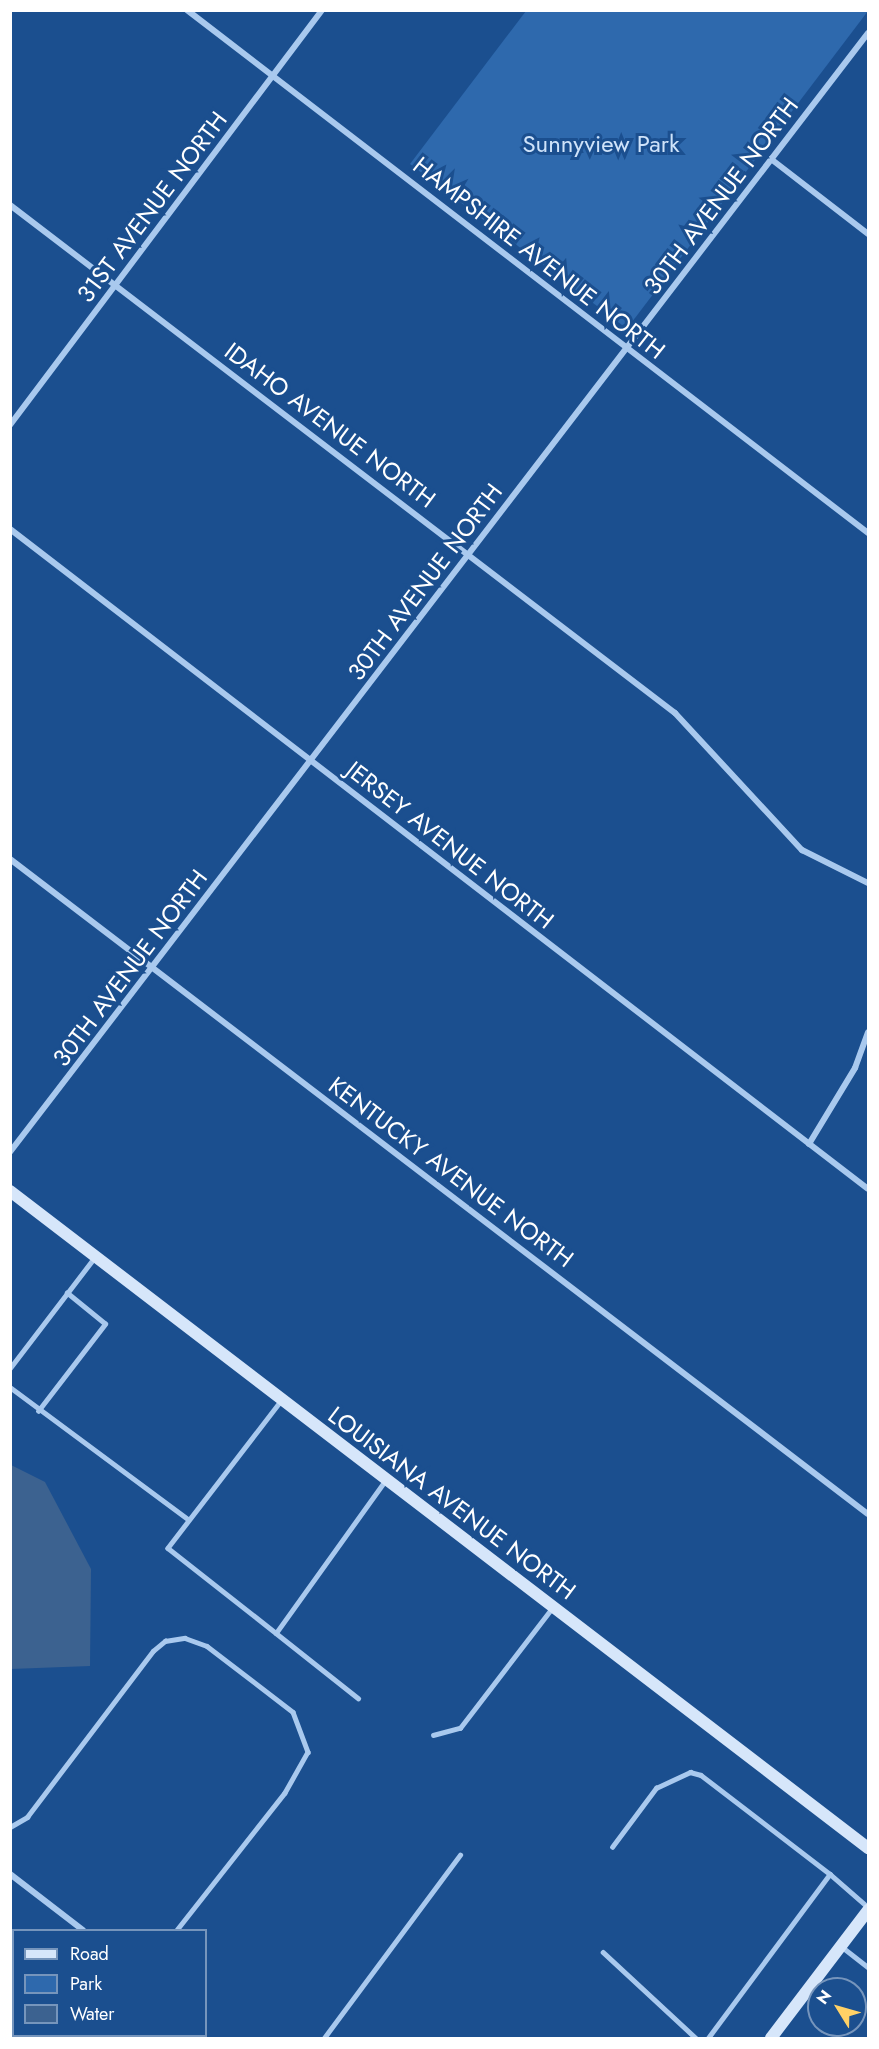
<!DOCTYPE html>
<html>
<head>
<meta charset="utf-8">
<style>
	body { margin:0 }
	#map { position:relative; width:879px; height:2049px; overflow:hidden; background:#1b4f8f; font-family:Jost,sans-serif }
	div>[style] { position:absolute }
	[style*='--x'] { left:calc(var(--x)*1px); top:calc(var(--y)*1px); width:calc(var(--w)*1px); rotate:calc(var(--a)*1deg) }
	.green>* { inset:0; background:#2e69ad }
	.water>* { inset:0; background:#3c6290 }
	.lane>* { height:4.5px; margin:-2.25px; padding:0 2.25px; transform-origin:2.25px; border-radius:2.25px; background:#a9c9ee }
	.street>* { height:6px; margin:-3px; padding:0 3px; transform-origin:3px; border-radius:3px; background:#a9c9ee }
	.secondary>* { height:12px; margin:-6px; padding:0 6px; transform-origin:6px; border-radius:6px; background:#d6e6fa }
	span { translate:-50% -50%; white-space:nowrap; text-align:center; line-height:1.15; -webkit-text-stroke:6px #1b4f8f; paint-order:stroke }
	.park-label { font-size:24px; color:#cfe3fa }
	.street-label { font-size:24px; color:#fff }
	.frame { position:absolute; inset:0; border:12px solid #fff; pointer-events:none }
	.legend { position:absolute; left:12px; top:1929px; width:195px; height:108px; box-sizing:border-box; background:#1b4f8f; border:2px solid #7695bc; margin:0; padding:8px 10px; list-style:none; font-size:18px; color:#fff }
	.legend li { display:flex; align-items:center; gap:12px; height:30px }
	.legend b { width:30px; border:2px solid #7695bc }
	.north { position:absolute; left:807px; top:1977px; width:60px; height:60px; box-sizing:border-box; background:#1b4f8f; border:2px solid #7695bc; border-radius:50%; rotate:307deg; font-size:16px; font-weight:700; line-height:24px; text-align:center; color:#fff }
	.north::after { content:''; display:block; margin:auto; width:21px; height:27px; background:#ffd166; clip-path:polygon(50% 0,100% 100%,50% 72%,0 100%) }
</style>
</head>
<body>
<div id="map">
	<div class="green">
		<i style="clip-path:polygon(526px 11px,868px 10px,868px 11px,632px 322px,622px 325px,410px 164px)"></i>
	</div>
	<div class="water">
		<i style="clip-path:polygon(11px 1465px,45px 1482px,91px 1569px,90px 1666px,11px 1669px)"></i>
	</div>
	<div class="lane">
		<i style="--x:10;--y:1368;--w:138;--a:-52.6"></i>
		<i style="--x:10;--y:1387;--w:222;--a:36.6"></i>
		<i style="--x:282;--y:1400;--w:187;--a:127.6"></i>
		<i style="--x:168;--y:1548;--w:137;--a:38.2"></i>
		<i style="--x:276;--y:1633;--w:187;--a:-54.4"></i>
		<i style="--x:38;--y:1411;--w:110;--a:-52.4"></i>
		<i style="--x:105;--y:1324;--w:49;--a:-140.8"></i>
		<i style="--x:276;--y:1633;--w:105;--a:38.4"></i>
		<i style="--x:433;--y:1735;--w:28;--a:-15"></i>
		<i style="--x:460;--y:1728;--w:151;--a:-52.5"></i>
		<i style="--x:10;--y:1827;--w:20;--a:-30"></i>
		<i style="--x:27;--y:1817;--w:208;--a:-52.8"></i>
		<i style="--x:153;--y:1651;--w:16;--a:-40"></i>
		<i style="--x:165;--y:1641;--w:20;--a:-9"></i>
		<i style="--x:185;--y:1638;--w:23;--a:20"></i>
		<i style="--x:207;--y:1646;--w:108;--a:37.5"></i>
		<i style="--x:293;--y:1712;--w:43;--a:69.4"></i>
		<i style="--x:308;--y:1752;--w:47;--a:119.3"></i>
		<i style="--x:285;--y:1793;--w:174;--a:128.2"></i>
		<i style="--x:612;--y:1847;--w:74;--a:-53.3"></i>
		<i style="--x:656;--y:1788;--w:38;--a:-25"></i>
		<i style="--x:690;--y:1772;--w:11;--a:15"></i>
		<i style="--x:701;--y:1775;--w:163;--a:37.5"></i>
		<i style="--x:841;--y:1946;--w:34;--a:38"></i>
		<i style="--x:10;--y:1949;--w:4;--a:27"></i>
		<i style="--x:603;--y:1952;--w:127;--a:42.8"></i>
		<i style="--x:39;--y:2038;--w:3;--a:-45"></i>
		<i style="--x:324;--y:2038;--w:228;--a:-53.4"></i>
		<i style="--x:708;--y:2038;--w:204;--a:-53.4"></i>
		<i style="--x:830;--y:1874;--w:50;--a:41"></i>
	</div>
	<div class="street">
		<i style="--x:187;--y:10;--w:859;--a:37.52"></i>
		<i style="--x:771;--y:159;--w:123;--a:37.7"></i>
		<i style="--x:10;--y:205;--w:837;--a:37.38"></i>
		<i style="--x:675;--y:713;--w:187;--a:47.2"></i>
		<i style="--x:802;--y:850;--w:74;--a:26.6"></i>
		<i style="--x:10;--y:425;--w:519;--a:-53.06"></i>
		<i style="--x:10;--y:529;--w:1082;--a:37.57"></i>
		<i style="--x:10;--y:859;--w:1079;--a:37.36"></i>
		<i style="--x:809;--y:1144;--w:89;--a:-58.8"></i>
		<i style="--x:855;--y:1068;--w:38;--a:-70"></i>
		<i style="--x:10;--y:1152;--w:1410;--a:-52.52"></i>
		<i style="--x:10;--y:1874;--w:92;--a:37.5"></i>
		<i style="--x:192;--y:2036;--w:4;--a:27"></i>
	</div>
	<div class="secondary">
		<i style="--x:10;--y:1191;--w:1081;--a:37.44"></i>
		<i style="--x:771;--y:2038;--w:161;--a:-52.8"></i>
	</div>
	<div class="park-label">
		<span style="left:601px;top:144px">Sunnyview Park</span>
	</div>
	<div class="street-label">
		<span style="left:721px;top:196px;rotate:-53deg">30TH AVENUE NORTH</span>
		<span style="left:152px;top:207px;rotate:-53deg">31ST AVENUE NORTH</span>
		<span style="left:539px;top:258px;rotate:38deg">HAMPSHIRE AVENUE NORTH</span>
		<span style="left:330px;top:425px;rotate:37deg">IDAHO AVENUE NORTH</span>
		<span style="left:425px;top:582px;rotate:-53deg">30TH AVENUE NORTH</span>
		<span style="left:450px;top:845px;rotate:38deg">JERSEY AVENUE NORTH</span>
		<span style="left:130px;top:968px;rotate:-53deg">30TH AVENUE NORTH</span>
		<span style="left:451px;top:1172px;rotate:37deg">KENTUCKY AVENUE NORTH</span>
		<span style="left:452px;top:1503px;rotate:37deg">LOUISIANA AVENUE NORTH</span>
	</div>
	<div class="frame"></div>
	<ul class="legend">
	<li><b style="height:8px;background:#d6e6fa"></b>Road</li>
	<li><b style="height:16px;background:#2e69ad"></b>Park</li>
	<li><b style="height:16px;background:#3c6290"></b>Water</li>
	</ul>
	<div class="north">N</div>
</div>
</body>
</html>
